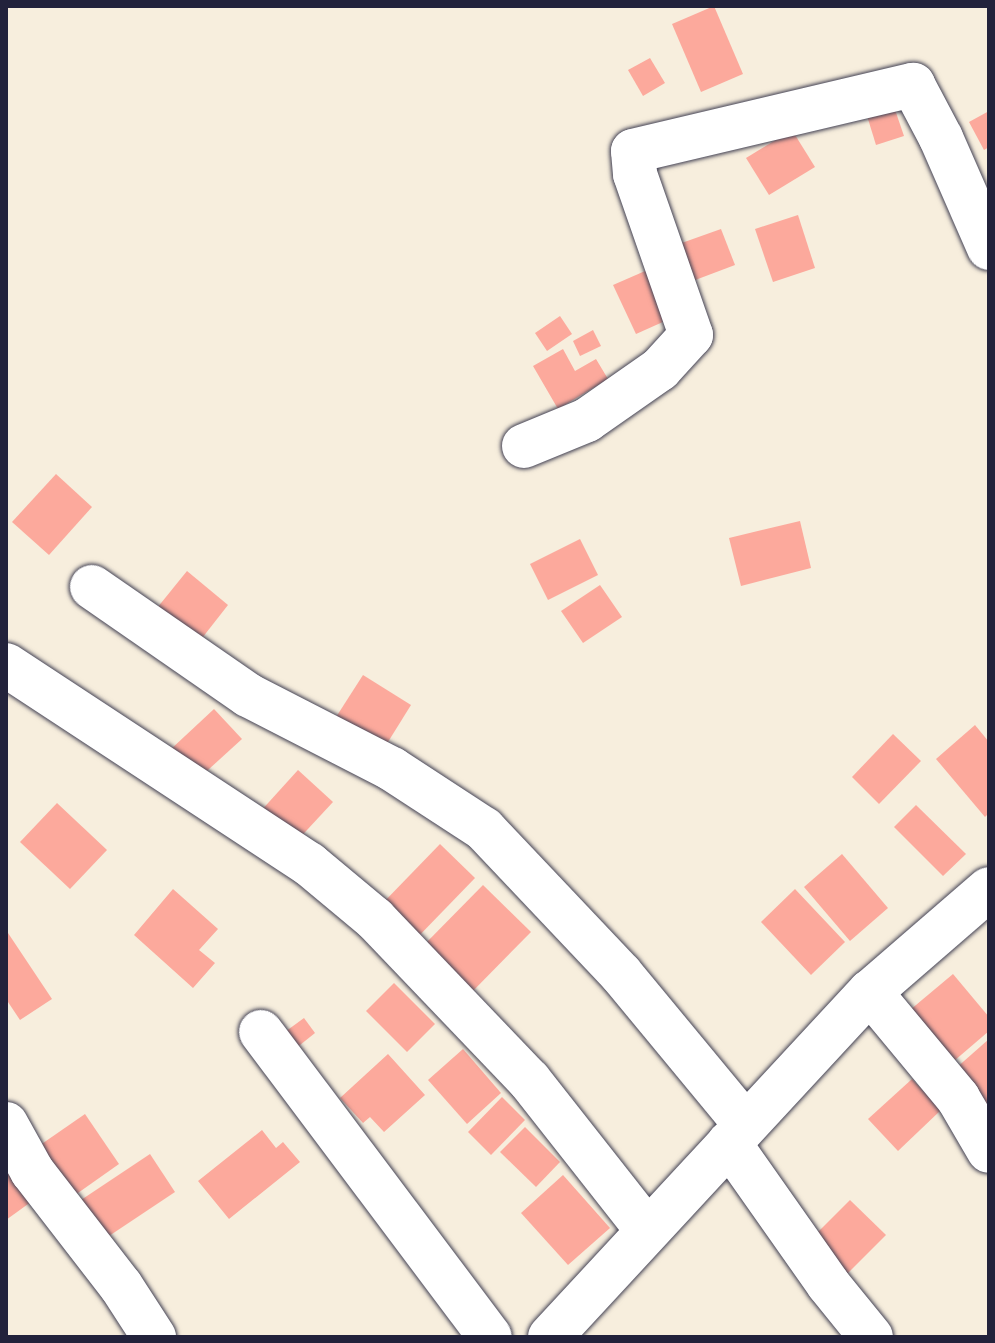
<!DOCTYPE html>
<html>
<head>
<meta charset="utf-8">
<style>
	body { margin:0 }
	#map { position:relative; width:995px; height:1343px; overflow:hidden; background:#f7eedd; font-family:Alegreya,serif }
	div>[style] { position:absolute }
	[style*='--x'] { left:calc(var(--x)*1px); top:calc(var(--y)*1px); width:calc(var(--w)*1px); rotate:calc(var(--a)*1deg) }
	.building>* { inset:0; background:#fca99c }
	.roads { filter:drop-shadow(0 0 2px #424153) drop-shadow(0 0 2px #424153) }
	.minor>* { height:44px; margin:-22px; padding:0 22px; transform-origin:22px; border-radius:22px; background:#fff }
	span { translate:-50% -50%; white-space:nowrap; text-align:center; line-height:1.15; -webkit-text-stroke:8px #fff; paint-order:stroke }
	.frame { position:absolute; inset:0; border:8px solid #22223b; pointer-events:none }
</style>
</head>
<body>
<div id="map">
	<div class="building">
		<i style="clip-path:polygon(714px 6px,743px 74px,701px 92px,672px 24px)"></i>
		<i style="clip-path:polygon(650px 58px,665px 83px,643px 96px,628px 70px)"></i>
		<i style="clip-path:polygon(891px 98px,904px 136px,876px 145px,864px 106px)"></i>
		<i style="clip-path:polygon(989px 111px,989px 147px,984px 150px,969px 122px)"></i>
		<i style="clip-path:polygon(792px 130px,815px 167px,769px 195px,746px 158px)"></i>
		<i style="clip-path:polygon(798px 215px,815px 268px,773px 282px,755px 229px)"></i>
		<i style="clip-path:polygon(721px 229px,735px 265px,690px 282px,676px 245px)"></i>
		<i style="clip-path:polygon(652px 268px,674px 317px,636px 334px,613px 285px)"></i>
		<i style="clip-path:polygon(560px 316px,572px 334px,547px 351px,535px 333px)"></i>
		<i style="clip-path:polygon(593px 330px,601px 346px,580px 356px,573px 341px)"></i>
		<i style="clip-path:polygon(563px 349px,575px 371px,596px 359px,608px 379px,558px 409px,533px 366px)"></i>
		<i style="clip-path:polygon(56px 474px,92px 507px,49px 555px,12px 522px)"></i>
		<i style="clip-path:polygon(800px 521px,811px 568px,741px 586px,729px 538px)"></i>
		<i style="clip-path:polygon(580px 539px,598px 575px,548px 600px,530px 564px)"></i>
		<i style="clip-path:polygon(187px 571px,228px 605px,199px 642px,157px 608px)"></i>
		<i style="clip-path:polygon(600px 585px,622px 617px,583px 643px,561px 611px)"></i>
		<i style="clip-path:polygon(363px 675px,411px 705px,378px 758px,329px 728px)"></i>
		<i style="clip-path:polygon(214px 709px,242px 739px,197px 780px,170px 750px)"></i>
		<i style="clip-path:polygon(975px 725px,989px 742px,989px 813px,985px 817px,936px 759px)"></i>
		<i style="clip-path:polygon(893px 734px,921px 761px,879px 804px,852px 777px)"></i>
		<i style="clip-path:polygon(298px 770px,333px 802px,294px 844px,259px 813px)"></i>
		<i style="clip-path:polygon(57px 803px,107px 850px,70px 889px,20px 842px)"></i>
		<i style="clip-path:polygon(916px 805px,966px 854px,943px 876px,894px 827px)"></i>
		<i style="clip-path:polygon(440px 844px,475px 878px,414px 941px,379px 907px)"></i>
		<i style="clip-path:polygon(842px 854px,888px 908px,850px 941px,804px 887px)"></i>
		<i style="clip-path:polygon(483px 885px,531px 932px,469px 995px,421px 948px)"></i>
		<i style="clip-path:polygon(173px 889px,218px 929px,199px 950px,215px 963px,193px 988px,134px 935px)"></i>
		<i style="clip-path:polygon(795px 889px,845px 942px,811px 975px,761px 922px)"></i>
		<i style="clip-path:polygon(6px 930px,52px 999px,20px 1020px,6px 999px)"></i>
		<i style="clip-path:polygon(953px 974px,989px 1017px,989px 1031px,954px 1061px,910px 1010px)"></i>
		<i style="clip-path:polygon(394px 983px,435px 1024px,407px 1052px,366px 1011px)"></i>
		<i style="clip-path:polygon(304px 1018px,315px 1033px,290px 1053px,278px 1037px)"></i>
		<i style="clip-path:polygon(989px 1039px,989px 1107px,955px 1069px)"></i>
		<i style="clip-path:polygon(463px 1049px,501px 1093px,467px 1124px,428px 1080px)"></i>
		<i style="clip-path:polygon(388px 1054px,425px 1095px,384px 1132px,370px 1117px,363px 1123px,340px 1098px)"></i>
		<i style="clip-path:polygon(912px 1079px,941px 1110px,898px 1151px,868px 1119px)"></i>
		<i style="clip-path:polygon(502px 1097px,525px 1120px,491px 1155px,468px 1132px)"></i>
		<i style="clip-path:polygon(85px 1114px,119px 1164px,68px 1200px,33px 1150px)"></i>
		<i style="clip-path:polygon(525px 1127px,560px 1162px,536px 1187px,500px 1152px)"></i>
		<i style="clip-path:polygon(262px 1130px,276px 1148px,283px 1142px,300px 1162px,229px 1219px,198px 1181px)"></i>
		<i style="clip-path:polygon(150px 1154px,175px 1192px,97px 1244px,72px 1206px)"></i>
		<i style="clip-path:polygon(6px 1161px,35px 1199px,6px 1220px)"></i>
		<i style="clip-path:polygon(563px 1175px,610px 1228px,568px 1265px,521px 1213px)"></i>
		<i style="clip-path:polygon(850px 1200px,886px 1235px,842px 1279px,806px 1244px)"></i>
	</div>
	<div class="roads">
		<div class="minor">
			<i style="--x:524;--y:446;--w:68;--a:-22.4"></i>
			<i style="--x:587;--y:420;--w:89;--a:-34.9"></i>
			<i style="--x:660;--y:369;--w:46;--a:-47.6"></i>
			<i style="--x:691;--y:335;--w:170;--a:-109.2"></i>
			<i style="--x:635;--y:174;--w:23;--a:-95"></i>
			<i style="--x:633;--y:151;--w:288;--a:-13.3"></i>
			<i style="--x:913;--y:85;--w:60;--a:62.2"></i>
			<i style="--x:941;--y:138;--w:120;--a:66.4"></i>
			<i style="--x:92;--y:587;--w:190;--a:34.7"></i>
			<i style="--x:248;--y:695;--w:162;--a:27.2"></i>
			<i style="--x:392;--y:769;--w:110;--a:33.1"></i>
			<i style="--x:484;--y:829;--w:199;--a:46.6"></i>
			<i style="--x:621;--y:974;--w:195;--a:50.4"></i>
			<i style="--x:6;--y:665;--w:363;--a:33.3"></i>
			<i style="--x:309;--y:864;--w:86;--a:39.8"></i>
			<i style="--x:375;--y:919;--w:223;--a:46.3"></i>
			<i style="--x:529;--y:1080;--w:191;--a:51.8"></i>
			<i style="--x:870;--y:992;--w:138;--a:50.3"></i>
			<i style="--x:958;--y:1098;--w:61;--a:59.7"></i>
			<i style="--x:261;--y:1032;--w:381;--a:53.1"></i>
			<i style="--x:6;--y:1124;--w:54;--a:61"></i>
			<i style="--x:32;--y:1171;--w:145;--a:52.3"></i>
			<i style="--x:121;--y:1286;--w:61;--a:57.1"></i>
			<i style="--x:729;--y:1143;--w:172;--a:54.9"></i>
			<i style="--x:828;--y:1284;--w:68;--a:50.9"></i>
			<i style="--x:550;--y:1337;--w:471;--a:-47.2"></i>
			<i style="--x:870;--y:992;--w:157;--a:-40.9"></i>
		</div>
	</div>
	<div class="frame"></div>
</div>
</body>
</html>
